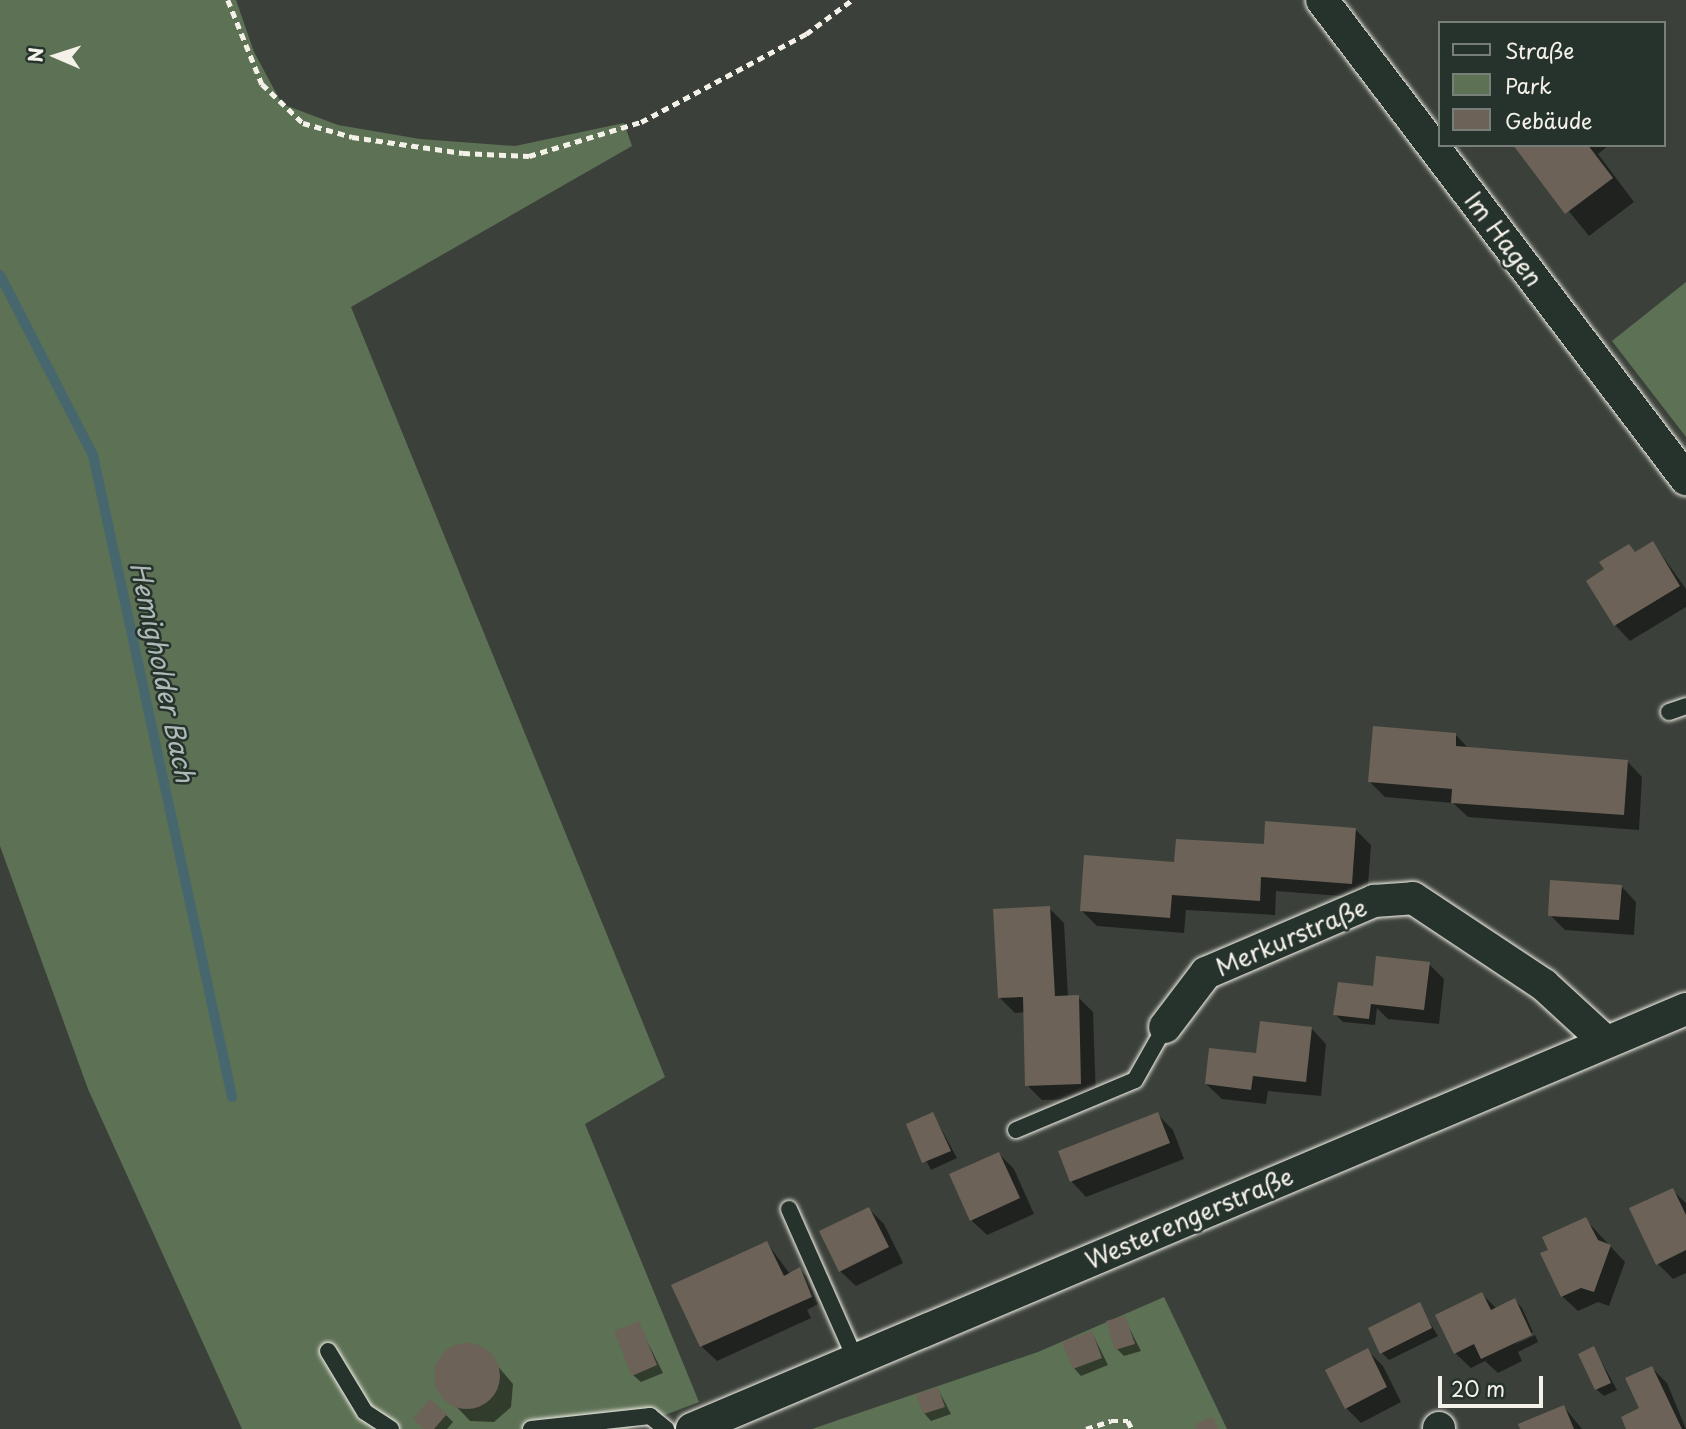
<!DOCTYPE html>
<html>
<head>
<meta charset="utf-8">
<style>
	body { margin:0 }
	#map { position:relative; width:1686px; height:1429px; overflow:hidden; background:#3b413a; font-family:"Playpen Sans",sans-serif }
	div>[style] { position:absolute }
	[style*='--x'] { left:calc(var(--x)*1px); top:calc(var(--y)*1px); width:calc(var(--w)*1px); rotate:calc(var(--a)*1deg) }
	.green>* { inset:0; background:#5d7155 }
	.shadow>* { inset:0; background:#0007 }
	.stream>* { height:10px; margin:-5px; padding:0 5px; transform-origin:5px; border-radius:5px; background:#47676e }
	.building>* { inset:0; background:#6c6257 }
	.round { border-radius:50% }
	.path>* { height:4.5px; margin-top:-2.25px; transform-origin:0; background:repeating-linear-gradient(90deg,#f4f1e8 0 7px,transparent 0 12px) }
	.roads { filter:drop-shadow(0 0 2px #f4f1e8) drop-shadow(0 0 2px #f4f1e8) }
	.lane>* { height:16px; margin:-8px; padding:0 8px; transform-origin:8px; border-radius:8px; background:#26332d }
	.street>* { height:32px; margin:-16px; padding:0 16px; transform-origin:16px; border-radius:16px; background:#26332d }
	span { translate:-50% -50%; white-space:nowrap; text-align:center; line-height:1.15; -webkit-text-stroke:5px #26332d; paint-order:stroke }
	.street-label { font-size:24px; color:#f4f1e8 }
	.water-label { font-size:26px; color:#afbab7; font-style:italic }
	.legend { position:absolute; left:1438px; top:21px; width:228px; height:126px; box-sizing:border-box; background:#26332d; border:2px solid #787f78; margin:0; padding:9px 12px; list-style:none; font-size:21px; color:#f4f1e8 }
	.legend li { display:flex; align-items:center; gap:14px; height:35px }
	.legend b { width:35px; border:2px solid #787f78 }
	.north { position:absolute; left:21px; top:21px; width:70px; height:70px; -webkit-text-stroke:5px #26332d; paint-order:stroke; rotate:273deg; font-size:19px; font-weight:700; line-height:28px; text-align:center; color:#f4f1e8 }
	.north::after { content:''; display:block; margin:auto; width:24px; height:32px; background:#f4f1e8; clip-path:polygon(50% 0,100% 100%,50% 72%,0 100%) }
	.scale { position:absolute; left:1438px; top:1376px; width:105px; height:32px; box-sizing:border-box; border:4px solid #f4f1e8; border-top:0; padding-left:9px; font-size:21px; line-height:24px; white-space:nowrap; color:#f4f1e8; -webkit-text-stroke:5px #26332d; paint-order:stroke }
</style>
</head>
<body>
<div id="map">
	<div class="green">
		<i style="clip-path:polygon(0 0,236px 0,254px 52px,282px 104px,338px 125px,420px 139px,515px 146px,624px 123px,632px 146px,351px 307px,665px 1077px,585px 1124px,699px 1402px,628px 1429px,242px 1429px,88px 1089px,0 846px)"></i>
		<i style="clip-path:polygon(1686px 282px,1686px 437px,1612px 341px)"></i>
		<i style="clip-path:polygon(1164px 1297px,1227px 1429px,812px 1429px,1038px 1352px)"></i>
	</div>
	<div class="shadow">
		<i style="clip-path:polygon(1515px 145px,1609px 145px,1598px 154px,1634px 202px,1589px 236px)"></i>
		<i style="clip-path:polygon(1653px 543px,1686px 589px,1686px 607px,1630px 641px,1615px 625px,1589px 581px,1607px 570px,1629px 546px,1636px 553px)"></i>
		<i style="clip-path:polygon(1456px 735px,1469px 749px,1627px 761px,1642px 777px,1639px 830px,1468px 817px,1453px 803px,1385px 797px,1370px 782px)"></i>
		<i style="clip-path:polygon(1355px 829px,1371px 845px,1367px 898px,1276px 891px,1275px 915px,1186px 910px,1184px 933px,1097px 926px,1082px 911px,1175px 864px)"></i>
		<i style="clip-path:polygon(1621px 886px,1636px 902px,1634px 935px,1565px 930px,1550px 915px)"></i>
		<i style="clip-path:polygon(1049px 908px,1064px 923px,1068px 997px,1078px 997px,1093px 1012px,1096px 1099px,1042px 1100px,1027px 1085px,1025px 1012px,1015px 1013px,1000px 998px)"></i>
		<i style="clip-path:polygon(1429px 964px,1444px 979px,1439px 1024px,1388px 1019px,1377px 1008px,1375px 1025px,1343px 1022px,1335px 1014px,1374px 988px)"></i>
		<i style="clip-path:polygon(1311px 1028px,1326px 1044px,1321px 1096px,1268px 1091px,1266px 1104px,1222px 1099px,1206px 1084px)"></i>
		<i style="clip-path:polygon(933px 1114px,957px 1158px,931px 1170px,908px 1125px)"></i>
		<i style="clip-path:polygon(1157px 1114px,1173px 1130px,1184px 1159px,1086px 1197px,1071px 1181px)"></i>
		<i style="clip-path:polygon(999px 1154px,1014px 1169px,1034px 1214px,987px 1235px,971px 1220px)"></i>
		<i style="clip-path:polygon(1672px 1190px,1686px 1203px,1686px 1273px,1673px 1279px,1658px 1264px)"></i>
		<i style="clip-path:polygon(869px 1209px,884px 1224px,903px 1263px,856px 1286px,840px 1271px)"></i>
		<i style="clip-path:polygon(1585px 1219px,1625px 1262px,1609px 1306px,1598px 1302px,1578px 1311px,1562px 1296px)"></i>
		<i style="clip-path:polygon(767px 1243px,790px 1274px,800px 1270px,807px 1277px,818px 1304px,807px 1310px,811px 1318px,717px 1361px,701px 1346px)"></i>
		<i style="clip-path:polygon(1482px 1294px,1497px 1309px,1515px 1300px,1522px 1308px,1533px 1332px,1514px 1345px,1535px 1335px,1538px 1342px,1518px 1352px,1522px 1361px,1498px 1373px,1485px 1361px,1471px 1368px,1455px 1353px)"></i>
		<i style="clip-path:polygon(1419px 1305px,1438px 1336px,1389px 1360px,1382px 1353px)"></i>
		<i style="clip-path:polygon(1124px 1318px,1141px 1351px,1124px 1356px,1117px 1349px)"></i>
		<i style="clip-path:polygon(638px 1323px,663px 1373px,641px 1382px,633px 1375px)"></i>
		<i style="clip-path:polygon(1092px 1333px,1108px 1365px,1081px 1376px,1074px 1368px)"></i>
		<i style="clip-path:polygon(458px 1346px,483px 1349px,513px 1384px,511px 1407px,494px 1422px,470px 1421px,438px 1387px,439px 1363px)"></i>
		<i style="clip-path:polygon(1594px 1348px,1617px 1390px,1604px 1396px,1596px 1389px)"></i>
		<i style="clip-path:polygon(1367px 1350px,1383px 1366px,1401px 1402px,1361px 1423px,1346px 1408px)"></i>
		<i style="clip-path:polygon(1652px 1368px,1667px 1383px,1686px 1429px,1628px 1429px,1642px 1409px)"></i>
		<i style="clip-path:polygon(938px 1389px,951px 1414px,931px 1421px,924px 1413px)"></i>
		<i style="clip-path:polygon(1564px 1407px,1582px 1429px,1522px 1429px)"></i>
		<i style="clip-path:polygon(446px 1415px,453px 1422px,447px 1429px,425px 1429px)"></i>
	</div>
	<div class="stream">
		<i style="--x:0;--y:275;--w:203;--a:62.7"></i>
		<i style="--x:93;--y:455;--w:657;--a:77.78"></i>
	</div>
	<div class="building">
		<i style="clip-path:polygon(1513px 145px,1588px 145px,1613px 178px,1565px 214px)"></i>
		<i style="clip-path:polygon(1653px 541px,1680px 586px,1614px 626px,1586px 581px,1604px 569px,1599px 562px,1629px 544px,1635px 552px)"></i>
		<i style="clip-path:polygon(1373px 726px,1456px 733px,1456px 746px,1628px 760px,1624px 815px,1451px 803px,1452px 789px,1368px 782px)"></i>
		<i style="clip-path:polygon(1265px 821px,1356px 828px,1352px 884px,1261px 877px,1260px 901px,1172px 895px,1170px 918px,1080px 911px,1084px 855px,1174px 862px,1176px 839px,1264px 844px)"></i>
		<i style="clip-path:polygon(1550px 880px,1622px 885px,1619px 920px,1548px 916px)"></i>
		<i style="clip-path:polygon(1050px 906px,1055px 996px,1079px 995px,1081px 1084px,1025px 1086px,1023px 997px,998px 998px,993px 909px)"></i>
		<i style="clip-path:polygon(1376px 956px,1430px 962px,1424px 1010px,1371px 1004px,1369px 1019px,1333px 1015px,1338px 982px,1373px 986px)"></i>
		<i style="clip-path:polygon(1260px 1021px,1312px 1027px,1306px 1082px,1253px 1076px,1251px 1090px,1205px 1084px,1209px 1048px,1256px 1053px)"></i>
		<i style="clip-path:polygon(933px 1112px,951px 1151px,922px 1163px,906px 1124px)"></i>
		<i style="clip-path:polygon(1158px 1112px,1170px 1143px,1070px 1182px,1058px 1151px)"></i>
		<i style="clip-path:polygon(999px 1152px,1020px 1198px,970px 1221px,949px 1174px)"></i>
		<i style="clip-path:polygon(1673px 1188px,1686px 1215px,1686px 1250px,1656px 1265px,1629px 1208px)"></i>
		<i style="clip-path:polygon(869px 1207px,889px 1247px,839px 1272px,819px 1231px)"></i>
		<i style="clip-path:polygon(1586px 1217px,1598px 1240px,1611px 1245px,1594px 1292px,1581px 1288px,1561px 1297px,1540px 1253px,1548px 1250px,1542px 1237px)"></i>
		<i style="clip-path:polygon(767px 1241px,784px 1276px,800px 1267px,812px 1297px,700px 1347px,671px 1285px)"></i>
		<i style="clip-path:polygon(1482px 1292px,1491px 1310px,1515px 1298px,1532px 1335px,1481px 1359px,1474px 1344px,1454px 1354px,1435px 1315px)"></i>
		<i style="clip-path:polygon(1420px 1302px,1432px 1328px,1380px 1354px,1368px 1328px)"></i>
		<i style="clip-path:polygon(1125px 1316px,1135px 1344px,1115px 1350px,1106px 1321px)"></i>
		<i style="clip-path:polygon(639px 1321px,657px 1365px,632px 1376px,614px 1331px)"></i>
		<i style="clip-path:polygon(1092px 1331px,1102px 1358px,1073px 1369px,1062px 1342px)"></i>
		<i class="round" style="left:434px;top:1343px;width:66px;height:66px"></i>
		<i style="clip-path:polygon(1594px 1346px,1611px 1383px,1595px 1390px,1578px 1354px)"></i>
		<i style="clip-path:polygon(1368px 1348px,1387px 1387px,1345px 1409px,1325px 1370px)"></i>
		<i style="clip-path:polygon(1652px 1366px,1682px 1429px,1626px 1429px,1621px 1417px,1639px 1408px,1625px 1378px)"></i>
		<i style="clip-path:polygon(938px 1387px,945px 1407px,923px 1414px,916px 1394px)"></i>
		<i style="clip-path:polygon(430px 1399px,447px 1414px,434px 1429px,424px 1429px,413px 1419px)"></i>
		<i style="clip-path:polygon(1564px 1405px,1574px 1429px,1520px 1429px,1518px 1424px)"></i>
		<i style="clip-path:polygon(1213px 1417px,1218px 1429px,1197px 1429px,1195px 1424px)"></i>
	</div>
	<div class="path">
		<i style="--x:228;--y:0;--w:91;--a:68"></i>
		<i style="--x:262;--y:84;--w:57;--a:43.6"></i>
		<i style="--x:303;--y:123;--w:51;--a:15.9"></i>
		<i style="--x:352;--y:137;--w:112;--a:8.2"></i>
		<i style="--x:463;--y:153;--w:66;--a:2.6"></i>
		<i style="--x:529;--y:156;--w:117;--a:-16.9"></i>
		<i style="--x:641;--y:122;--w:187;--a:-28.1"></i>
		<i style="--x:806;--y:34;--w:57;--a:-36.5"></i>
		<i style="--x:1086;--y:1429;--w:26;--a:-18"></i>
		<i style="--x:1111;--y:1421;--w:17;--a:0"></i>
		<i style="--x:1128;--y:1421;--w:9;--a:63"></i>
	</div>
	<div class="roads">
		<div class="lane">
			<i style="--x:1669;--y:712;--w:18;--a:-19"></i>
			<i style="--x:1016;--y:1130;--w:129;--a:-22.8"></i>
			<i style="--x:1135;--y:1080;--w:61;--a:-60.5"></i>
			<i style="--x:789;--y:1209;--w:165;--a:66.1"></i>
			<i style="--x:328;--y:1351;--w:71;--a:58.8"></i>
			<i style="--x:365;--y:1412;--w:31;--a:33"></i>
			<i style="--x:531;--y:1429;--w:120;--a:-6.2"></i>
			<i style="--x:650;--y:1416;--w:21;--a:39"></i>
		</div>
		<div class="street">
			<i style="--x:1322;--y:0;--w:602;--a:52.77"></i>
			<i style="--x:1165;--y:1027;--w:68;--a:-52.8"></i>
			<i style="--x:1206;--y:973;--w:183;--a:-23.2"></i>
			<i style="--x:1374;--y:901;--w:39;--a:-4"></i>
			<i style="--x:1413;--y:898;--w:157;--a:33.6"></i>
			<i style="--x:1544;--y:985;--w:83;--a:42.6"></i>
			<i style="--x:1439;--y:1428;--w:1;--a:90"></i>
			<i style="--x:692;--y:1429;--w:1079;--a:-22.91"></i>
		</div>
	</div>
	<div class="street-label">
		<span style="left:1504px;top:239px;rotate:53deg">Im Hagen</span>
		<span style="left:1291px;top:937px;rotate:-23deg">Merkurstraße</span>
		<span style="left:1189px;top:1218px;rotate:-23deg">Westerengerstraße</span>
	</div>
	<div class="water-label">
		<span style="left:163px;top:672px;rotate:78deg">Hemigholder Bach</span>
	</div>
	<ul class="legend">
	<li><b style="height:9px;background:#26332d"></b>Straße</li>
	<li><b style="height:19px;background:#5d7155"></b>Park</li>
	<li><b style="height:19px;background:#6c6257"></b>Gebäude</li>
	</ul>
	<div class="north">N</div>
	<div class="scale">20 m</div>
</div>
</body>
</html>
